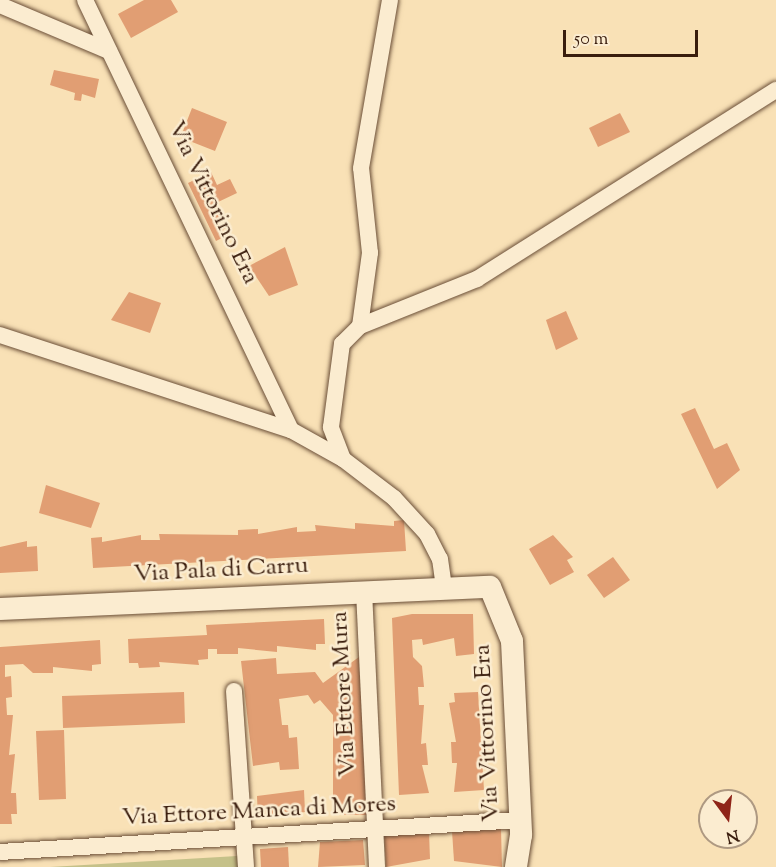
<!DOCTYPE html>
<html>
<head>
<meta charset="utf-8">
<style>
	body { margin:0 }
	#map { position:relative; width:776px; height:867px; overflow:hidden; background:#f9e1b6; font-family:"Sorts Mill Goudy",serif }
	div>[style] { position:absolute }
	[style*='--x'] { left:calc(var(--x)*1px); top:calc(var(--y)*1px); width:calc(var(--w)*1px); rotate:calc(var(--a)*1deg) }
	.green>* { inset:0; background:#c5c189 }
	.building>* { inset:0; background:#e19e73 }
	.roads { filter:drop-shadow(0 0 2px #6a4e37) drop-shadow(0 0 2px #6a4e37) }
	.street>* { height:16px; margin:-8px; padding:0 8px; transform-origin:8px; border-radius:8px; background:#fbecd0 }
	.secondary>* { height:22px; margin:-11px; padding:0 11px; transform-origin:11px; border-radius:11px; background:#fbecd0 }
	span { translate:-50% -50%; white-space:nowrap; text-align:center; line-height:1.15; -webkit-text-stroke:5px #fbecd0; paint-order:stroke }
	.street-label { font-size:24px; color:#3a1d0d }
	.north { position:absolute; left:698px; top:789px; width:60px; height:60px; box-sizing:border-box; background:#fbecd0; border:2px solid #ae9982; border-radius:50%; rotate:165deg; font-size:16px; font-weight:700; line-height:24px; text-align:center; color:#3a1d0d }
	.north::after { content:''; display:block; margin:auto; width:21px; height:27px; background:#8f2418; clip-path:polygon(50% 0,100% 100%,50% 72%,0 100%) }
	.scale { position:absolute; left:563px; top:30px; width:135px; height:27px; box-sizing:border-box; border:3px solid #3a1d0d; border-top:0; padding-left:8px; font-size:18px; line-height:21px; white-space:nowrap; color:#3a1d0d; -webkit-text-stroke:4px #fbecd0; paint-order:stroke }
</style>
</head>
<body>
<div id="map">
	<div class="green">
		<i style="clip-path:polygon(237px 856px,238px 867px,50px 867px)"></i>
	</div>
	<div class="building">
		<i style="clip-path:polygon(144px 0,171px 0,178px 12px,131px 38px,118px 14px)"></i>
		<i style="clip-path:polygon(54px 70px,99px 79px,95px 98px,82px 94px,81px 101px,74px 100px,75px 93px,50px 85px)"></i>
		<i style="clip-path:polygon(192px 108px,227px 122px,215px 151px,187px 140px,190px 133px,183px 131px)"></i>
		<i style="clip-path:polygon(620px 113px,630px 132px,598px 147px,589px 128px)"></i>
		<i style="clip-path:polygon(211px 172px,217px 185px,230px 179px,237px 193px,216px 203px,228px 227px,223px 230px,226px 236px,216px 241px,188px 183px)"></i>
		<i style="clip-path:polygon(285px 247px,298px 285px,269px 296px,249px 266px)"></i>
		<i style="clip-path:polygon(129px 292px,161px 303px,150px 333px,111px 320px)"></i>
		<i style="clip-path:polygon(566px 311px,578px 339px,556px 350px,546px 320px)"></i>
		<i style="clip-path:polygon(695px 408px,714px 449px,727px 443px,740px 470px,717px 489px,681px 414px)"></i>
		<i style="clip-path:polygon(46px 485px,100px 503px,91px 528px,39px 513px)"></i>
		<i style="clip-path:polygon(404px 520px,406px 551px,93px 568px,91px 538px,102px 537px,102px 542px,141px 535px,141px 540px,160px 540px,159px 534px,238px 535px,238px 530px,258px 529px,258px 534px,297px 527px,297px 532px,316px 531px,315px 525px,355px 529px,355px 523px,394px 526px,394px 521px)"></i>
		<i style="clip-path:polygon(553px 535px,573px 557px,567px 560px,574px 572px,550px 585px,529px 549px)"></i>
		<i style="clip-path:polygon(27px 541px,27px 547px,37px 546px,38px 571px,0 573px,0 547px)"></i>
		<i style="clip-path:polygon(613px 557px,630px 580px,604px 598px,587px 575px)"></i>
		<i style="clip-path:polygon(412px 614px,473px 614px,474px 654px,456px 656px,454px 638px,423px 645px,422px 639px,412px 640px,413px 657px,422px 666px,424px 687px,418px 687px,419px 705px,424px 705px,421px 744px,426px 743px,428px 765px,422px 765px,429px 793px,399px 795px,392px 618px)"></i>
		<i style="clip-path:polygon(324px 619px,325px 644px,316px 644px,316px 650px,277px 646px,277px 652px,238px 648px,238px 654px,217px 654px,217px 649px,208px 649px,208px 659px,198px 660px,199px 665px,159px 662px,160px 667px,139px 668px,138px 663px,129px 663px,128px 639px,207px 635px,206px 625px)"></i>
		<i style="clip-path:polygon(100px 640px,101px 664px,92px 665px,92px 671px,53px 667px,53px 673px,33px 673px,23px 664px,5px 665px,5px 677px,11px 676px,12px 697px,6px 698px,7px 715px,13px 715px,9px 755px,15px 754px,11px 793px,16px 793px,17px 814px,11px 814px,12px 824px,0 824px,0 647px)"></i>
		<i style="clip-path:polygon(359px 657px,367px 815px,344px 815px,343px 807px,333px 807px,333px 715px,320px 700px,314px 704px,308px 695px,279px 699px,282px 725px,288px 725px,289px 738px,297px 737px,299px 769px,280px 770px,279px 762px,253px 766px,241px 661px,276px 658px,277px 674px,315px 672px,323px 683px)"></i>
		<i style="clip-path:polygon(184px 692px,185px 723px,63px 728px,62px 696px)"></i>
		<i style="clip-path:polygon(478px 692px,484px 790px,454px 792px,457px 763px,452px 763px,451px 742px,456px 742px,449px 703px,455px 702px,454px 693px)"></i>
		<i style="clip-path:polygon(64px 730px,66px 799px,39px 800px,36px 731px)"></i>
		<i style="clip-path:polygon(304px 790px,305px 812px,258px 819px,257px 796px)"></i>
		<i style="clip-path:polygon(501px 829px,502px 867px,454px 861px,452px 831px)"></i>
		<i style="clip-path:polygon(429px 832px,430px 859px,386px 867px,384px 834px)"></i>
		<i style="clip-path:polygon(363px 840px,365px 865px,318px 867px,320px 842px)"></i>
		<i style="clip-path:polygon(288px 847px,289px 867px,261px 867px,260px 849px)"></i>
	</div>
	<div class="roads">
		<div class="street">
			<i style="--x:85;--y:0;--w:477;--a:64.4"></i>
			<i style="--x:0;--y:5;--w:118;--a:22.9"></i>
			<i style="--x:360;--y:326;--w:74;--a:-82.2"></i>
			<i style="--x:370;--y:253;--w:85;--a:-96"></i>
			<i style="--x:361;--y:168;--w:170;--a:-80.2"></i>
			<i style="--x:0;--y:335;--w:306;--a:18.1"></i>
			<i style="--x:291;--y:430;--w:60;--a:29.1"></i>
			<i style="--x:343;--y:459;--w:64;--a:37.4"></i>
			<i style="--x:394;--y:498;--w:49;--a:47.5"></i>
			<i style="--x:427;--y:534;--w:28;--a:63"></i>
			<i style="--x:440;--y:559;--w:28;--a:82"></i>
			<i style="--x:343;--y:459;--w:34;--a:-111"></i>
			<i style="--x:331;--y:427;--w:84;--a:-82.5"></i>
			<i style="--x:342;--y:344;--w:25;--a:-45"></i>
			<i style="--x:360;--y:326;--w:126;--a:-21.9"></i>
			<i style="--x:477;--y:279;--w:354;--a:-32.3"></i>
			<i style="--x:364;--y:591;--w:276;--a:87.3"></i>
			<i style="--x:234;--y:691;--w:176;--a:86.1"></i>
			<i style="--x:0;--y:852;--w:521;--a:-3.52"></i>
		</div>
		<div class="secondary">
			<i style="--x:0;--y:609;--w:490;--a:-2.6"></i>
			<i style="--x:490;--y:587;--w:58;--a:67.8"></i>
			<i style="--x:512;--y:641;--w:194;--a:87.3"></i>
			<i style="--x:521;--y:835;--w:32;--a:99"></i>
		</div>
	</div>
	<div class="street-label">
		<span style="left:212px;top:203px;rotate:64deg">Via Vittorino Era</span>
		<span style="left:221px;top:571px;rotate:-3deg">Via Pala di Carru</span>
		<span style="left:345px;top:694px;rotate:-93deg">Via Ettore Mura</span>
		<span style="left:488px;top:733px;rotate:-93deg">Via Vittorino Era</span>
		<span style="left:259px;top:812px;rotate:-3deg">Via Ettore Manca di Mores</span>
	</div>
	<div class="north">N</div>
	<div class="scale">50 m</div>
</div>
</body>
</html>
